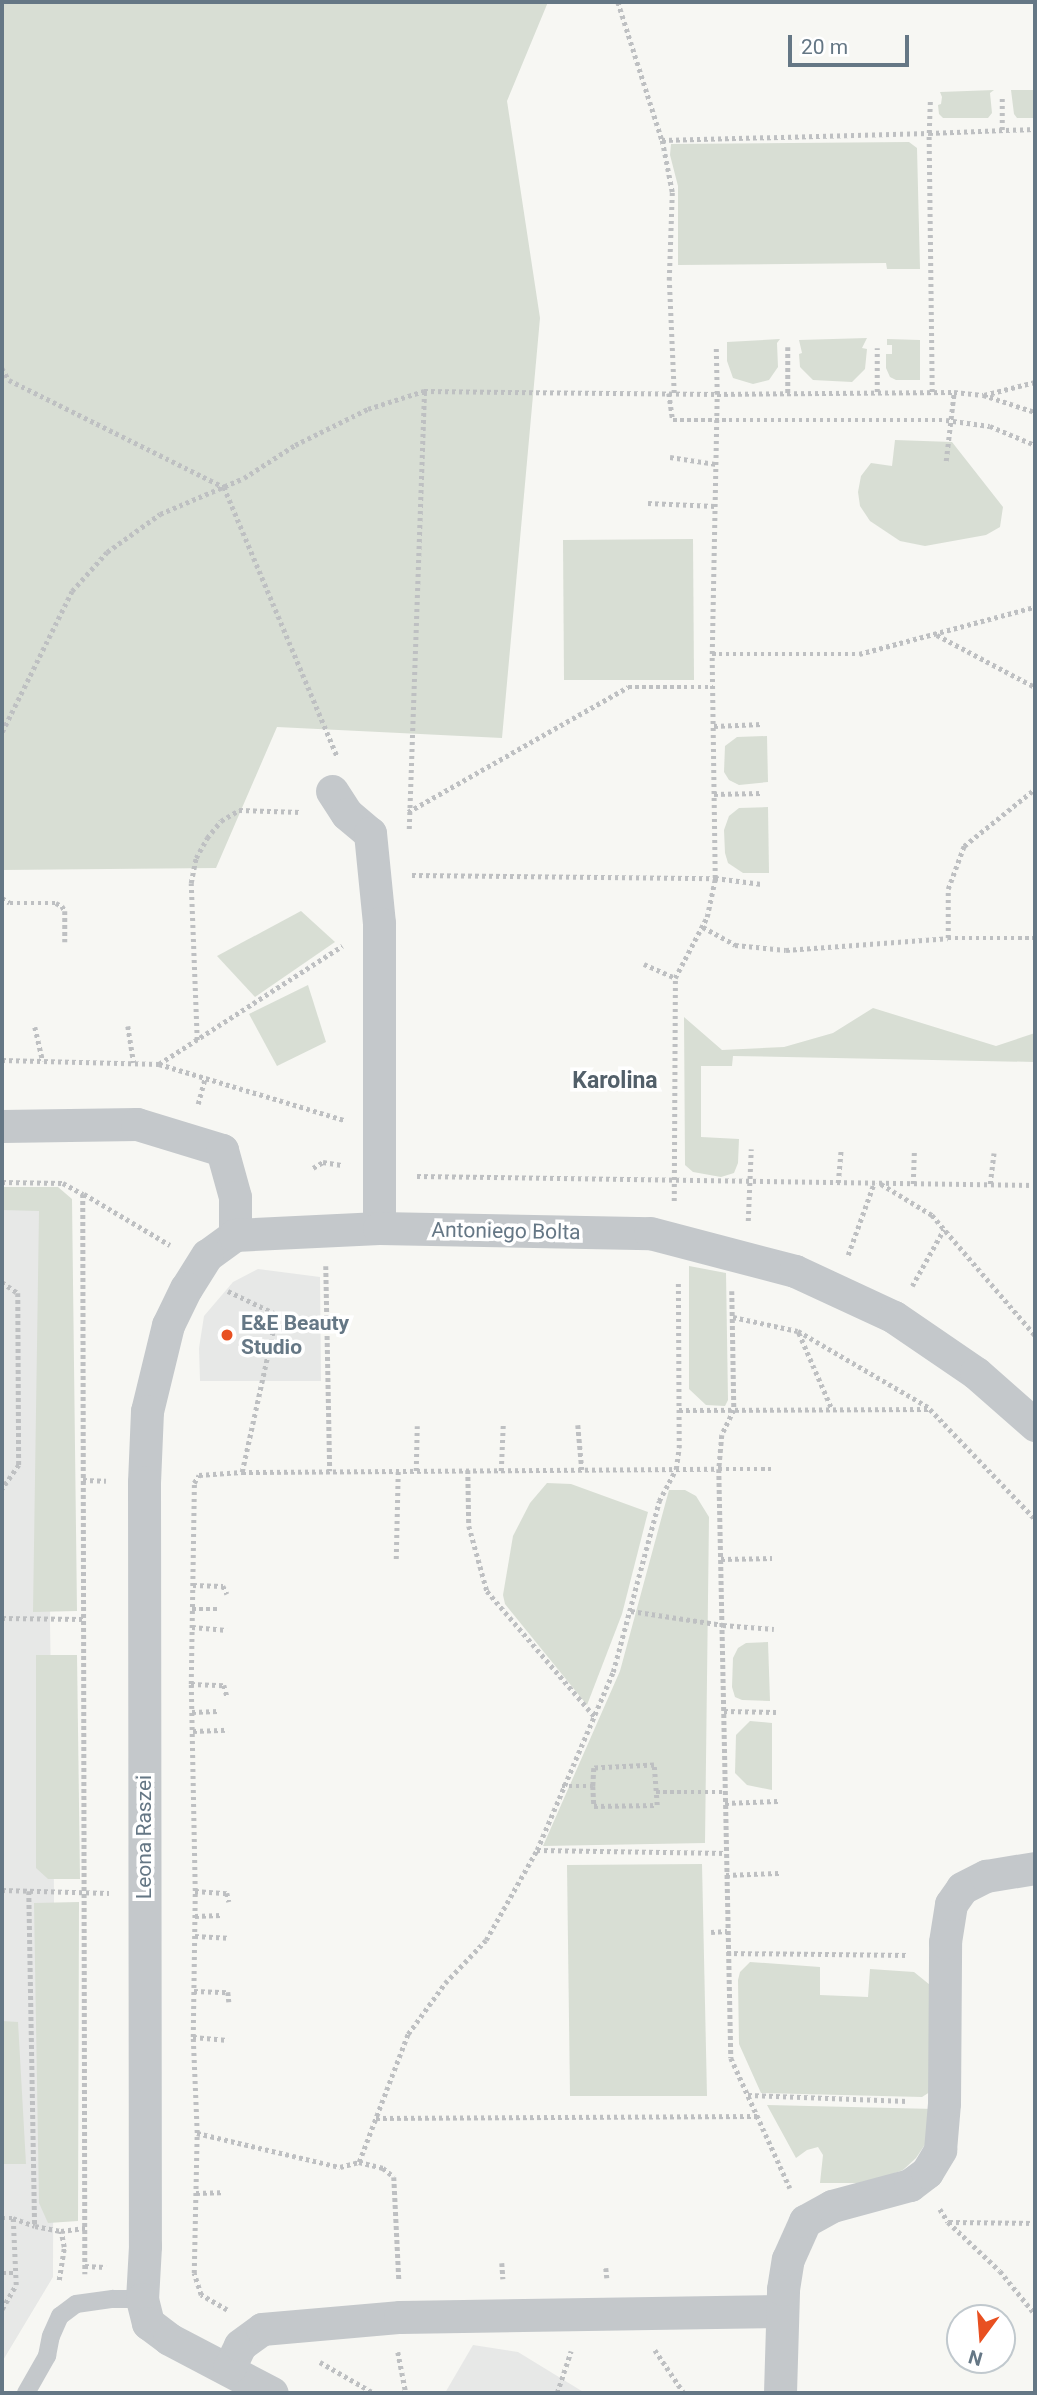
<!DOCTYPE html>
<html>
<head>
<meta charset="utf-8">
<style>
	body { margin:0 }
	#map { position:relative; width:1037px; height:2395px; overflow:hidden; background:#f7f7f3; font-family:Roboto,sans-serif }
	div>[style] { position:absolute }
	[style*='--x'] { left:calc(var(--x)*1px); top:calc(var(--y)*1px); width:calc(var(--w)*1px); rotate:calc(var(--a)*1deg) }
	.built>* { inset:0; background:#e7e8e7 }
	.green>* { inset:0; background:#d8ded4 }
	.path>* { height:4.5px; margin-top:-2.25px; transform-origin:0; background:repeating-linear-gradient(90deg,#bec0c2 0 3.5px,transparent 0 7px) }
	.service>* { height:18px; margin:-9px; padding:0 9px; transform-origin:9px; border-radius:9px; background:#c4c8cb }
	.minor>* { height:33px; margin:-16.5px; padding:0 16.5px; transform-origin:16.5px; border-radius:16.5px; background:#c4c8cb }
	.dots>* { width:19px; height:19px; translate:-50% -50%; box-sizing:border-box; border:4px solid #fff; border-radius:50% }
	span { translate:-50% -50%; white-space:nowrap; text-align:center; line-height:1.15; -webkit-text-stroke:7px #fff; paint-order:stroke }
	.street-label { font-size:21px; color:#657785 }
	.poi-label { font-size:21px; color:#657785; font-weight:700 }
	.left { translate:0 -50%; text-align:left }
	.neighbourhood-label { font-size:23px; color:#53606a; font-weight:700 }
	.frame { position:absolute; inset:0; border:4px solid #657785; pointer-events:none }
	.north { position:absolute; left:946px; top:2304px; width:70px; height:70px; box-sizing:border-box; background:#fff; border:2px solid #c1c9ce; border-radius:50%; rotate:196deg; font-size:19px; font-weight:700; line-height:28px; text-align:center; color:#657785 }
	.north::after { content:''; display:block; margin:auto; width:24px; height:32px; background:#e85021; clip-path:polygon(50% 0,100% 100%,50% 72%,0 100%) }
	.scale { position:absolute; left:788px; top:35px; width:121px; height:32px; box-sizing:border-box; border:4px solid #657785; border-top:0; padding-left:9px; font-size:21px; line-height:24px; white-space:nowrap; color:#657785; -webkit-text-stroke:5px #fff; paint-order:stroke }
</style>
</head>
<body>
<div id="map">
	<div class="built">
		<i style="clip-path:polygon(2px 1201px,56px 1201px,50px 1621px,54px 1890px,53px 2277px,2px 2362px)"></i>
		<i style="clip-path:polygon(258px 1269px,320px 1277px,321px 1381px,200px 1381px,199px 1348px,204px 1316px,233px 1282px)"></i>
		<i style="clip-path:polygon(473px 2345px,518px 2352px,585px 2393px,445px 2393px)"></i>
	</div>
	<div class="green">
		<i style="clip-path:polygon(2px 2px,548px 2px,507px 101px,540px 318px,502px 738px,277px 727px,216px 868px,2px 870px)"></i>
		<i style="clip-path:polygon(994px 90px,990px 93px,992px 113px,988px 118px,943px 118px,939px 114px,938px 105px,941px 104px,942px 97px,940px 92px)"></i>
		<i style="clip-path:polygon(1011px 90px,1035px 90px,1035px 118px,1017px 118px,1014px 114px)"></i>
		<i style="clip-path:polygon(909px 142px,917px 148px,920px 269px,887px 269px,886px 263px,678px 265px,678px 186px,670px 155px,671px 144px)"></i>
		<i style="clip-path:polygon(867px 338px,862px 348px,867px 349px,865px 369px,852px 382px,813px 380px,800px 367px,799px 354px,802px 353px,799px 340px)"></i>
		<i style="clip-path:polygon(780px 339px,777px 343px,778px 367px,769px 380px,753px 384px,733px 378px,727px 361px,727px 342px)"></i>
		<i style="clip-path:polygon(887px 339px,920px 340px,920px 380px,896px 380px,890px 377px,886px 368px,886px 354px,892px 354px,892px 345px,887px 345px)"></i>
		<i style="clip-path:polygon(895px 440px,952px 442px,1003px 507px,1000px 527px,986px 535px,925px 546px,900px 541px,870px 521px,860px 506px,858px 492px,861px 476px,871px 463px,892px 466px)"></i>
		<i style="clip-path:polygon(693px 539px,694px 680px,564px 680px,563px 540px)"></i>
		<i style="clip-path:polygon(767px 736px,768px 782px,739px 785px,729px 780px,724px 772px,725px 746px,737px 737px)"></i>
		<i style="clip-path:polygon(768px 807px,769px 873px,743px 873px,728px 863px,725px 853px,724px 830px,729px 816px,739px 808px)"></i>
		<i style="clip-path:polygon(301px 911px,335px 942px,255px 997px,217px 956px)"></i>
		<i style="clip-path:polygon(308px 985px,326px 1042px,277px 1066px,249px 1014px)"></i>
		<i style="clip-path:polygon(873px 1008px,996px 1046px,1035px 1033px,1035px 1062px,733px 1056px,732px 1066px,701px 1066px,701px 1137px,739px 1139px,738px 1163px,734px 1173px,721px 1177px,693px 1172px,685px 1165px,684px 1017px,722px 1050px,784px 1047px,833px 1033px)"></i>
		<i style="clip-path:polygon(2px 1187px,58px 1187px,72px 1199px,77px 1611px,33px 1612px,39px 1211px,2px 1210px)"></i>
		<i style="clip-path:polygon(689px 1266px,726px 1273px,728px 1400px,725px 1406px,706px 1405px,689px 1389px)"></i>
		<i style="clip-path:polygon(547px 1483px,571px 1484px,648px 1512px,622px 1614px,587px 1705px,505px 1604px,503px 1595px,513px 1536px,530px 1503px)"></i>
		<i style="clip-path:polygon(669px 1490px,685px 1490px,696px 1496px,709px 1517px,705px 1843px,543px 1846px,620px 1671px)"></i>
		<i style="clip-path:polygon(768px 1642px,770px 1701px,742px 1700px,735px 1697px,732px 1687px,733px 1658px,738px 1648px,746px 1643px)"></i>
		<i style="clip-path:polygon(36px 1655px,77px 1655px,80px 1879px,48px 1879px,36px 1868px)"></i>
		<i style="clip-path:polygon(750px 1721px,772px 1723px,772px 1790px,747px 1785px,735px 1773px,736px 1735px)"></i>
		<i style="clip-path:polygon(702px 1864px,707px 2096px,570px 2096px,567px 1865px)"></i>
		<i style="clip-path:polygon(79px 1902px,78px 2221px,48px 2223px,39px 2203px,34px 1903px)"></i>
		<i style="clip-path:polygon(750px 1962px,820px 1967px,820px 1995px,868px 1997px,870px 1969px,914px 1972px,935px 1989px,933px 2090px,922px 2097px,761px 2093px,739px 2044px,738px 1980px,740px 1972px)"></i>
		<i style="clip-path:polygon(2px 2021px,18px 2022px,26px 2164px,2px 2164px)"></i>
		<i style="clip-path:polygon(767px 2105px,935px 2109px,926px 2143px,916px 2158px,903px 2170px,868px 2183px,820px 2183px,823px 2155px,818px 2147px,807px 2150px,796px 2158px)"></i>
	</div>
	<div class="path">
		<i style="--x:618;--y:2;--w:145;--a:72.3"></i>
		<i style="--x:1002;--y:130;--w:33;--a:-90"></i>
		<i style="--x:788;--y:347;--w:47;--a:90"></i>
		<i style="--x:2;--y:368;--w:14;--a:60"></i>
		<i style="--x:9;--y:380;--w:240;--a:26.5"></i>
		<i style="--x:224;--y:487;--w:292;--a:67.2"></i>
		<i style="--x:877;--y:392;--w:44;--a:-90"></i>
		<i style="--x:932;--y:392;--w:259;--a:-90.7"></i>
		<i style="--x:929;--y:133;--w:106;--a:-2.2"></i>
		<i style="--x:669;--y:393;--w:27;--a:82"></i>
		<i style="--x:673;--y:420;--w:273;--a:0"></i>
		<i style="--x:946;--y:420;--w:44;--a:7.8"></i>
		<i style="--x:990;--y:426;--w:49;--a:22.9"></i>
		<i style="--x:674;--y:393;--w:113;--a:-92.5"></i>
		<i style="--x:669;--y:280;--w:88;--a:-88"></i>
		<i style="--x:672;--y:192;--w:53;--a:-100.9"></i>
		<i style="--x:662;--y:140;--w:267;--a:-1.5"></i>
		<i style="--x:929;--y:133;--w:35;--a:-88"></i>
		<i style="--x:984;--y:395;--w:53;--a:-14.3"></i>
		<i style="--x:670;--y:457;--w:47;--a:8.7"></i>
		<i style="--x:946;--y:461;--w:69;--a:-83.4"></i>
		<i style="--x:648;--y:503;--w:67;--a:2.6"></i>
		<i style="--x:937;--y:635;--w:111;--a:28"></i>
		<i style="--x:712;--y:654;--w:260;--a:-88.9"></i>
		<i style="--x:717;--y:394;--w:46;--a:-91.2"></i>
		<i style="--x:714;--y:726;--w:48;--a:-2.4"></i>
		<i style="--x:2;--y:732;--w:157;--a:-63.6"></i>
		<i style="--x:72;--y:591;--w:52;--a:-48.1"></i>
		<i style="--x:107;--y:552;--w:65;--a:-35.6"></i>
		<i style="--x:160;--y:514;--w:91;--a:-23.2"></i>
		<i style="--x:244;--y:478;--w:61;--a:-32.9"></i>
		<i style="--x:295;--y:445;--w:81;--a:-26.3"></i>
		<i style="--x:368;--y:409;--w:59;--a:-17.8"></i>
		<i style="--x:424;--y:391;--w:293;--a:0.6"></i>
		<i style="--x:717;--y:394;--w:237;--a:-0.5"></i>
		<i style="--x:954;--y:392;--w:29;--a:6"></i>
		<i style="--x:983;--y:395;--w:55;--a:18.1"></i>
		<i style="--x:714;--y:794;--w:47;--a:-1.2"></i>
		<i style="--x:408;--y:812;--w:253;--a:-29.6"></i>
		<i style="--x:628;--y:687;--w:85;--a:0"></i>
		<i style="--x:409;--y:829;--w:438;--a:-88"></i>
		<i style="--x:412;--y:875;--w:303;--a:0.6"></i>
		<i style="--x:715;--y:878;--w:47;--a:7.3"></i>
		<i style="--x:2;--y:898;--w:9;--a:32"></i>
		<i style="--x:10;--y:903;--w:46;--a:0"></i>
		<i style="--x:56;--y:903;--w:7;--a:27"></i>
		<i style="--x:62;--y:906;--w:6;--a:59"></i>
		<i style="--x:65;--y:911;--w:31;--a:90"></i>
		<i style="--x:703;--y:927;--w:37;--a:29"></i>
		<i style="--x:735;--y:945;--w:51;--a:5.6"></i>
		<i style="--x:786;--y:950;--w:162;--a:-4.2"></i>
		<i style="--x:948;--y:938;--w:87;--a:0"></i>
		<i style="--x:948;--y:938;--w:49;--a:-90"></i>
		<i style="--x:948;--y:889;--w:46;--a:-69.6"></i>
		<i style="--x:964;--y:846;--w:91;--a:-38.8"></i>
		<i style="--x:644;--y:964;--w:34;--a:24"></i>
		<i style="--x:128;--y:1026;--w:37;--a:81"></i>
		<i style="--x:35;--y:1027;--w:35;--a:77"></i>
		<i style="--x:197;--y:1040;--w:157;--a:-92.2"></i>
		<i style="--x:191;--y:883;--w:25;--a:-79"></i>
		<i style="--x:196;--y:858;--w:23;--a:-61"></i>
		<i style="--x:207;--y:838;--w:22;--a:-51"></i>
		<i style="--x:221;--y:821;--w:21;--a:-31"></i>
		<i style="--x:239;--y:810;--w:62;--a:1.8"></i>
		<i style="--x:2;--y:1060;--w:157;--a:1.5"></i>
		<i style="--x:159;--y:1064;--w:193;--a:16.8"></i>
		<i style="--x:159;--y:1064;--w:218;--a:-32.8"></i>
		<i style="--x:198;--y:1104;--w:27;--a:-75"></i>
		<i style="--x:313;--y:1168;--w:12;--a:-31"></i>
		<i style="--x:323;--y:1162;--w:19;--a:9"></i>
		<i style="--x:417;--y:1176;--w:618;--a:0.83"></i>
		<i style="--x:2;--y:1182;--w:61;--a:0.9"></i>
		<i style="--x:63;--y:1183;--w:23;--a:29"></i>
		<i style="--x:83;--y:1194;--w:1080;--a:89.89"></i>
		<i style="--x:838;--y:1183;--w:32;--a:-85"></i>
		<i style="--x:881;--y:1184;--w:60;--a:31.3"></i>
		<i style="--x:932;--y:1215;--w:158;--a:49.4"></i>
		<i style="--x:913;--y:1184;--w:32;--a:-88"></i>
		<i style="--x:990;--y:1184;--w:31;--a:-83"></i>
		<i style="--x:84;--y:1194;--w:100;--a:30.7"></i>
		<i style="--x:674;--y:1201;--w:223;--a:-89.7"></i>
		<i style="--x:675;--y:978;--w:69;--a:-62.3"></i>
		<i style="--x:707;--y:917;--w:40;--a:-78"></i>
		<i style="--x:715;--y:878;--w:224;--a:-90.8"></i>
		<i style="--x:712;--y:654;--w:147;--a:0"></i>
		<i style="--x:859;--y:654;--w:182;--a:-15"></i>
		<i style="--x:748;--y:1221;--w:72;--a:-87.6"></i>
		<i style="--x:848;--y:1255;--w:77;--a:-70.1"></i>
		<i style="--x:326;--y:1266;--w:205;--a:88.9"></i>
		<i style="--x:2;--y:1282;--w:19;--a:35"></i>
		<i style="--x:18;--y:1293;--w:172;--a:89.7"></i>
		<i style="--x:19;--y:1465;--w:29;--a:125"></i>
		<i style="--x:912;--y:1286;--w:65;--a:-60.7"></i>
		<i style="--x:228;--y:1291;--w:51;--a:25.6"></i>
		<i style="--x:274;--y:1313;--w:14;--a:90"></i>
		<i style="--x:274;--y:1327;--w:54;--a:1.1"></i>
		<i style="--x:732;--y:1291;--w:119;--a:89"></i>
		<i style="--x:734;--y:1410;--w:28;--a:116"></i>
		<i style="--x:722;--y:1435;--w:34;--a:95"></i>
		<i style="--x:719;--y:1469;--w:52;--a:0"></i>
		<i style="--x:733;--y:1317;--w:66;--a:12.2"></i>
		<i style="--x:798;--y:1331;--w:153;--a:30.3"></i>
		<i style="--x:799;--y:1333;--w:83;--a:66.5"></i>
		<i style="--x:679;--y:1410;--w:251;--a:-0.2"></i>
		<i style="--x:930;--y:1409;--w:152;--a:46.3"></i>
		<i style="--x:578;--y:1425;--w:45;--a:84.9"></i>
		<i style="--x:468;--y:1470;--w:56;--a:89"></i>
		<i style="--x:469;--y:1526;--w:67;--a:74.5"></i>
		<i style="--x:487;--y:1591;--w:166;--a:49.4"></i>
		<i style="--x:416;--y:1471;--w:45;--a:-88.7"></i>
		<i style="--x:501;--y:1471;--w:46;--a:-87.5"></i>
		<i style="--x:242;--y:1472;--w:148;--a:-77.6"></i>
		<i style="--x:83;--y:1480;--w:23;--a:2"></i>
		<i style="--x:396;--y:1559;--w:88;--a:-88.7"></i>
		<i style="--x:721;--y:1559;--w:51;--a:-1.1"></i>
		<i style="--x:193;--y:1585;--w:30;--a:2"></i>
		<i style="--x:223;--y:1586;--w:9;--a:63"></i>
		<i style="--x:192;--y:1609;--w:25;--a:0"></i>
		<i style="--x:631;--y:1611;--w:93;--a:8.7"></i>
		<i style="--x:723;--y:1625;--w:51;--a:4.5"></i>
		<i style="--x:2;--y:1618;--w:81;--a:0.7"></i>
		<i style="--x:192;--y:1627;--w:35;--a:5"></i>
		<i style="--x:191;--y:1684;--w:33;--a:2"></i>
		<i style="--x:224;--y:1685;--w:11;--a:75"></i>
		<i style="--x:724;--y:1711;--w:52;--a:1.1"></i>
		<i style="--x:192;--y:1712;--w:26;--a:-2"></i>
		<i style="--x:193;--y:1731;--w:35;--a:-2"></i>
		<i style="--x:562;--y:1786;--w:31;--a:0"></i>
		<i style="--x:593;--y:1786;--w:20;--a:87"></i>
		<i style="--x:594;--y:1806;--w:63;--a:-0.9"></i>
		<i style="--x:657;--y:1805;--w:40;--a:-94.3"></i>
		<i style="--x:654;--y:1765;--w:60;--a:177.1"></i>
		<i style="--x:594;--y:1768;--w:18;--a:93"></i>
		<i style="--x:656;--y:1792;--w:69;--a:0"></i>
		<i style="--x:725;--y:1803;--w:53;--a:-2.2"></i>
		<i style="--x:537;--y:1850;--w:189;--a:0.9"></i>
		<i style="--x:726;--y:1875;--w:53;--a:-2.2"></i>
		<i style="--x:2;--y:1890;--w:107;--a:1.6"></i>
		<i style="--x:29;--y:1891;--w:335;--a:89"></i>
		<i style="--x:35;--y:2226;--w:26;--a:11"></i>
		<i style="--x:61;--y:2231;--w:26;--a:-7"></i>
		<i style="--x:195;--y:1891;--w:32;--a:4"></i>
		<i style="--x:227;--y:1893;--w:9;--a:77"></i>
		<i style="--x:195;--y:1916;--w:26;--a:-2"></i>
		<i style="--x:711;--y:1932;--w:16;--a:-4"></i>
		<i style="--x:195;--y:1936;--w:33;--a:3"></i>
		<i style="--x:727;--y:1953;--w:181;--a:0.6"></i>
		<i style="--x:194;--y:1991;--w:34;--a:2"></i>
		<i style="--x:228;--y:1992;--w:10;--a:84"></i>
		<i style="--x:193;--y:2037;--w:35;--a:5"></i>
		<i style="--x:748;--y:2095;--w:159;--a:2.2"></i>
		<i style="--x:376;--y:2118;--w:381;--a:-0.3"></i>
		<i style="--x:197;--y:2133;--w:147;--a:13.4"></i>
		<i style="--x:340;--y:2167;--w:20;--a:-15"></i>
		<i style="--x:359;--y:2162;--w:137;--a:-69.1"></i>
		<i style="--x:408;--y:2034;--w:63;--a:-54"></i>
		<i style="--x:445;--y:1983;--w:59;--a:-46.4"></i>
		<i style="--x:486;--y:1940;--w:103;--a:-60.5"></i>
		<i style="--x:537;--y:1850;--w:194;--a:-66.9"></i>
		<i style="--x:613;--y:1672;--w:177;--a:-74.9"></i>
		<i style="--x:659;--y:1501;--w:36;--a:-62"></i>
		<i style="--x:676;--y:1469;--w:21;--a:-82"></i>
		<i style="--x:679;--y:1448;--w:168;--a:-90.3"></i>
		<i style="--x:359;--y:2162;--w:25;--a:14"></i>
		<i style="--x:383;--y:2168;--w:14;--a:39"></i>
		<i style="--x:394;--y:2177;--w:104;--a:87.2"></i>
		<i style="--x:196;--y:2193;--w:25;--a:-2"></i>
		<i style="--x:940;--y:2209;--w:15;--a:58"></i>
		<i style="--x:948;--y:2222;--w:71;--a:43.3"></i>
		<i style="--x:1000;--y:2271;--w:55;--a:50.9"></i>
		<i style="--x:2;--y:2218;--w:11;--a:0"></i>
		<i style="--x:949;--y:2222;--w:86;--a:0.7"></i>
		<i style="--x:502;--y:2263;--w:16;--a:86"></i>
		<i style="--x:85;--y:2266;--w:21;--a:3"></i>
		<i style="--x:606;--y:2268;--w:10;--a:84"></i>
		<i style="--x:2;--y:2273;--w:13;--a:0"></i>
		<i style="--x:59;--y:2280;--w:33;--a:-81"></i>
		<i style="--x:64;--y:2247;--w:16;--a:-101"></i>
		<i style="--x:2;--y:2309;--w:28;--a:-60"></i>
		<i style="--x:16;--y:2285;--w:67;--a:-92.6"></i>
		<i style="--x:13;--y:2218;--w:23;--a:20"></i>
		<i style="--x:227;--y:2310;--w:30;--a:-150"></i>
		<i style="--x:201;--y:2295;--w:23;--a:-108"></i>
		<i style="--x:194;--y:2273;--w:140;--a:-88.8"></i>
		<i style="--x:197;--y:2133;--w:96;--a:-92.4"></i>
		<i style="--x:193;--y:2037;--w:146;--a:-89.2"></i>
		<i style="--x:195;--y:1891;--w:207;--a:-91.1"></i>
		<i style="--x:191;--y:1684;--w:201;--a:-89.1"></i>
		<i style="--x:194;--y:1483;--w:9;--a:-58"></i>
		<i style="--x:199;--y:1475;--w:43;--a:-4"></i>
		<i style="--x:242;--y:1472;--w:477;--a:-0.4"></i>
		<i style="--x:719;--y:1469;--w:589;--a:88.83"></i>
		<i style="--x:731;--y:2058;--w:143;--a:65.6"></i>
		<i style="--x:655;--y:2350;--w:52;--a:56"></i>
		<i style="--x:398;--y:2352;--w:42;--a:79"></i>
		<i style="--x:320;--y:2362;--w:62;--a:29.9"></i>
		<i style="--x:557;--y:2393;--w:44;--a:-71.6"></i>
	</div>
	<div class="service">
		<i style="--x:26;--y:2393;--w:43;--a:-60.4"></i>
		<i style="--x:47;--y:2356;--w:20;--a:-79"></i>
		<i style="--x:51;--y:2336;--w:22;--a:-66"></i>
		<i style="--x:60;--y:2316;--w:20;--a:-37"></i>
		<i style="--x:76;--y:2304;--w:37;--a:-8"></i>
		<i style="--x:113;--y:2299;--w:29;--a:0"></i>
	</div>
	<div class="minor">
		<i style="--x:332;--y:791;--w:27;--a:57"></i>
		<i style="--x:347;--y:814;--w:30;--a:40"></i>
		<i style="--x:370;--y:833;--w:90;--a:84.3"></i>
		<i style="--x:379;--y:923;--w:305;--a:90"></i>
		<i style="--x:2;--y:1126;--w:135;--a:-0.8"></i>
		<i style="--x:137;--y:1124;--w:89;--a:17"></i>
		<i style="--x:222;--y:1150;--w:49;--a:74.5"></i>
		<i style="--x:235;--y:1197;--w:38;--a:90"></i>
		<i style="--x:235;--y:1235;--w:34;--a:144"></i>
		<i style="--x:207;--y:1255;--w:39;--a:122"></i>
		<i style="--x:186;--y:1288;--w:41;--a:115.9"></i>
		<i style="--x:168;--y:1325;--w:89;--a:103.7"></i>
		<i style="--x:147;--y:1411;--w:71;--a:92.4"></i>
		<i style="--x:144;--y:1482;--w:764;--a:89.93"></i>
		<i style="--x:145;--y:2246;--w:53;--a:93.2"></i>
		<i style="--x:142;--y:2299;--w:25;--a:76"></i>
		<i style="--x:148;--y:2323;--w:26;--a:37"></i>
		<i style="--x:169;--y:2339;--w:116;--a:27.7"></i>
		<i style="--x:235;--y:1235;--w:144;--a:-2.8"></i>
		<i style="--x:379;--y:1228;--w:271;--a:1.1"></i>
		<i style="--x:650;--y:1233;--w:150;--a:14.7"></i>
		<i style="--x:795;--y:1271;--w:109;--a:24.9"></i>
		<i style="--x:894;--y:1317;--w:99;--a:34.3"></i>
		<i style="--x:976;--y:1373;--w:79;--a:41.4"></i>
		<i style="--x:229;--y:2368;--w:25;--a:-64"></i>
		<i style="--x:240;--y:2345;--w:27;--a:-36"></i>
		<i style="--x:262;--y:2329;--w:139;--a:-5"></i>
		<i style="--x:400;--y:2317;--w:382;--a:-0.9"></i>
		<i style="--x:780;--y:2393;--w:104;--a:-88.3"></i>
		<i style="--x:783;--y:2289;--w:30;--a:-81"></i>
		<i style="--x:788;--y:2259;--w:42;--a:-65.9"></i>
		<i style="--x:805;--y:2221;--w:31;--a:-29"></i>
		<i style="--x:832;--y:2206;--w:81;--a:-15.1"></i>
		<i style="--x:910;--y:2185;--w:21;--a:-37"></i>
		<i style="--x:927;--y:2172;--w:26;--a:-59"></i>
		<i style="--x:940;--y:2150;--w:47;--a:-85.1"></i>
		<i style="--x:944;--y:2103;--w:161;--a:-89.6"></i>
		<i style="--x:945;--y:1942;--w:38;--a:-81"></i>
		<i style="--x:951;--y:1904;--w:19;--a:-55"></i>
		<i style="--x:962;--y:1888;--w:27;--a:-27"></i>
		<i style="--x:986;--y:1876;--w:50;--a:-9.3"></i>
	</div>
	<div class="dots">
		<i style="left:227px;top:1335px;background:#e85021"></i>
	</div>
	<div class="street-label">
		<span style="left:506px;top:1231px;rotate:1deg">Antoniego Bolta</span>
		<span style="left:144px;top:1837px;rotate:-90deg">Leona Raszei</span>
	</div>
	<div class="poi-label">
		<span class="left" style="left:241px;top:1335px">E&amp;E Beauty<br>Studio</span>
	</div>
	<div class="neighbourhood-label">
		<span style="left:615px;top:1081px">Karolina</span>
	</div>
	<div class="frame"></div>
	<div class="north">N</div>
	<div class="scale">20 m</div>
</div>
</body>
</html>
